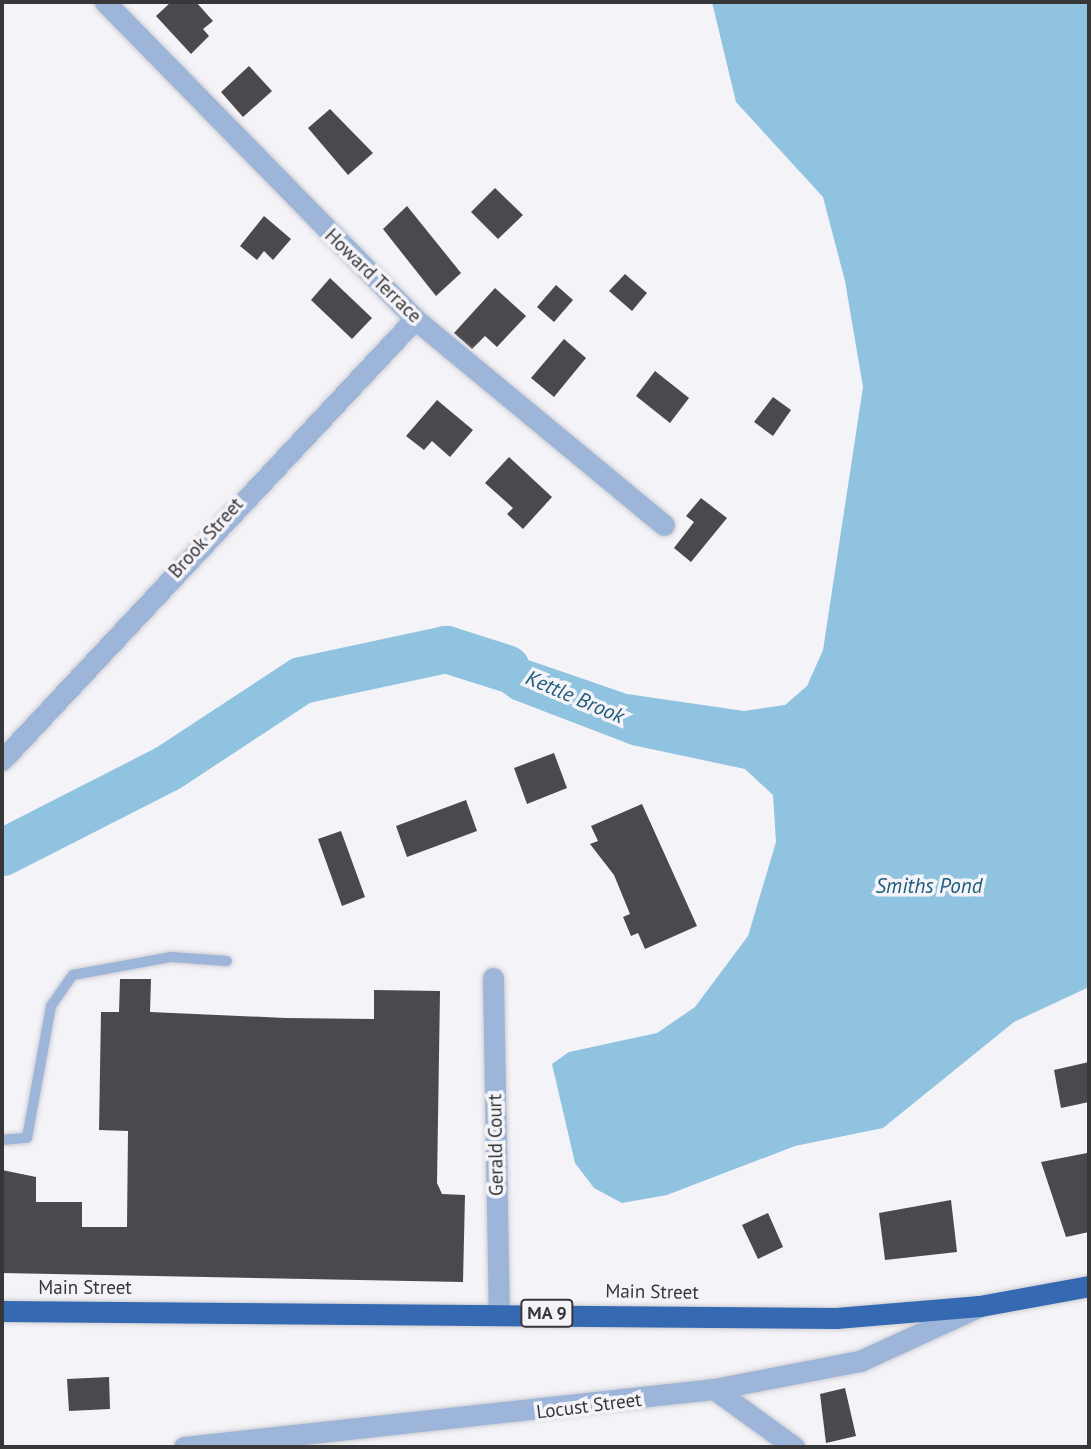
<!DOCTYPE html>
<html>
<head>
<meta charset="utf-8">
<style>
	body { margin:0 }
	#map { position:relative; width:1091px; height:1449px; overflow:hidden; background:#f3f3f8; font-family:"PT Sans",sans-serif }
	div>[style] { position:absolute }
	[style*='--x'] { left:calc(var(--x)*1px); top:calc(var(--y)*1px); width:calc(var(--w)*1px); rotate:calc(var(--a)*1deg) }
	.water>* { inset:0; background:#90c3e0 }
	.river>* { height:47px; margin:-23.5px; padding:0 23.5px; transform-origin:23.5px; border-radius:23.5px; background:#90c3e0 }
	.building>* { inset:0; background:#4b494d }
	.roads { filter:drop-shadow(0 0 2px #cdcdd2) drop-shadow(0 0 2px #cdcdd2) }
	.lane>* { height:10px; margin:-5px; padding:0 5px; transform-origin:5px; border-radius:5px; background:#9cb5d8 }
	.street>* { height:21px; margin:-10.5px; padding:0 10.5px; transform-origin:10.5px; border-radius:10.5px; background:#9cb5d8 }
	.highway>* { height:21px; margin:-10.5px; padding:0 10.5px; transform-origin:10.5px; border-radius:10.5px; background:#3569b1 }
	span { translate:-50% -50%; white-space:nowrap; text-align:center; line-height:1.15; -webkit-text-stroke:7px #f3f3f8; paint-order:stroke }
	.shield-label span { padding:2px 5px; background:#f3f3f8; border:2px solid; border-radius:5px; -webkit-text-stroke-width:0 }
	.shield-label { font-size:18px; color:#373739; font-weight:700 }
	.street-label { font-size:19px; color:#373739 }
	.water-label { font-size:21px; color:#1e5c7a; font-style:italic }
	.frame { position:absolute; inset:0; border:4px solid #373739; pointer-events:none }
</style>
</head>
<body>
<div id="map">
	<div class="water">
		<i style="clip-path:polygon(712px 2px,1089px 2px,1089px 987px,1014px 1022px,883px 1128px,795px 1146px,667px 1195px,622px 1203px,594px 1188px,575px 1163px,552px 1064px,569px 1052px,657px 1033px,695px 1007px,748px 936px,776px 842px,773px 795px,745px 769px,632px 745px,512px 699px,473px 671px,448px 668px,446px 649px,459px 636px,627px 694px,744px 711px,785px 705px,807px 686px,823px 650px,863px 387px,845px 281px,823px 197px,736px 102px)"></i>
	</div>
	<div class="river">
		<i style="--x:2;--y:852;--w:185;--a:-27"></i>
		<i style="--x:167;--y:768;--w:160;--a:-33.3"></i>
		<i style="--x:301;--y:680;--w:148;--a:-12.1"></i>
		<i style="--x:446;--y:649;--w:63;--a:17.6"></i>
	</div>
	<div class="building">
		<i style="clip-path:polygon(171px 2px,196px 2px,213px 21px,203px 29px,209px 36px,191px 54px,156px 16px)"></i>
		<i style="clip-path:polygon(249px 66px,272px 91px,243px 117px,221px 92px)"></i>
		<i style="clip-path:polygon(330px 109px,373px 153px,348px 175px,308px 128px)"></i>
		<i style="clip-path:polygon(495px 188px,523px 215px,498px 239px,471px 212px)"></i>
		<i style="clip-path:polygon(407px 206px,461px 273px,436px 296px,383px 229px)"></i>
		<i style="clip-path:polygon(264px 216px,291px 239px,273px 260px,264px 251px,257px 260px,240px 246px)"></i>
		<i style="clip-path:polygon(625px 274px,647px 293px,632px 311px,609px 291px)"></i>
		<i style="clip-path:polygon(330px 278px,372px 318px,352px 339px,311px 300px)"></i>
		<i style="clip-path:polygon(556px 285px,573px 300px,554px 322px,537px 307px)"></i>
		<i style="clip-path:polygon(495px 288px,526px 316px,497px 347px,485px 336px,472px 349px,454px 333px)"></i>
		<i style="clip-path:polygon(564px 339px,586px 358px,554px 397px,531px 378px)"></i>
		<i style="clip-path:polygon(655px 371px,689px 398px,670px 423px,636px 396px)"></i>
		<i style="clip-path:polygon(773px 397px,791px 410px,773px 436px,754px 422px)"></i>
		<i style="clip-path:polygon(437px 400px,473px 430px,450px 457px,432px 441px,424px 450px,406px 436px)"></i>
		<i style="clip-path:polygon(509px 457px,552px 497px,523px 529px,507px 514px,513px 508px,485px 483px)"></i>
		<i style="clip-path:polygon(701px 498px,727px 518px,691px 562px,674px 548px,694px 522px,686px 516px)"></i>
		<i style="clip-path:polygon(554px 753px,567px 788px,527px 804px,514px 768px)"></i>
		<i style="clip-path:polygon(466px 800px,477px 831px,407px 857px,396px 826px)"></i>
		<i style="clip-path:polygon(642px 804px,697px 926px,645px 949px,638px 933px,631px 936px,623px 917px,630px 914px,614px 875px,590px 844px,598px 841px,591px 826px)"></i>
		<i style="clip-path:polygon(341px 831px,365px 897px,342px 906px,318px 839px)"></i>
		<i style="clip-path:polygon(120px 979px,151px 979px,150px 1012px,285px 1018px,374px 1019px,374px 990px,440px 991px,437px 1183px,442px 1194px,465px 1195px,463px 1282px,2px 1273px,2px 1170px,36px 1177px,36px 1202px,82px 1202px,82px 1227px,127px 1227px,128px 1131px,99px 1130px,101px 1012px,119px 1012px)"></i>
		<i style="clip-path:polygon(1089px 1062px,1089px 1102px,1061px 1108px,1054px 1070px)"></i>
		<i style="clip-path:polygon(1087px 1153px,1089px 1232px,1066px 1237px,1041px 1162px)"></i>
		<i style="clip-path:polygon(951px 1200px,957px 1252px,885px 1260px,879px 1213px)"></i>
		<i style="clip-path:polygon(768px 1213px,783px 1247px,758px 1259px,742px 1225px)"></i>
		<i style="clip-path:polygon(109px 1377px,110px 1409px,69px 1411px,67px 1379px)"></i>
		<i style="clip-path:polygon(845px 1388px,856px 1436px,826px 1443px,820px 1394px)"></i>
	</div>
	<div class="roads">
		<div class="lane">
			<i style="--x:2;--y:1140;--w:25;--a:-5"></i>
			<i style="--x:27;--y:1138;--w:134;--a:-79.7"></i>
			<i style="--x:51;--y:1006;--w:38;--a:-55"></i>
			<i style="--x:73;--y:975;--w:100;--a:-10.4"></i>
			<i style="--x:171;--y:957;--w:56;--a:4.1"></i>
		</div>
		<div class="street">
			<i style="--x:105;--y:2;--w:443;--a:45.6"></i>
			<i style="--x:415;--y:319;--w:323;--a:39.6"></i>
			<i style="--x:2;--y:760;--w:604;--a:-46.88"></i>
			<i style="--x:493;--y:978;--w:334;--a:89"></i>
			<i style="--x:714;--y:1389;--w:99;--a:35.9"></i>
			<i style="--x:184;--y:1447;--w:533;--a:-6.25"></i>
			<i style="--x:714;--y:1389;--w:149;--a:-10.9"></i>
			<i style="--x:860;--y:1361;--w:132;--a:-24.6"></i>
		</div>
		<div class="highway">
			<i style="--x:2;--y:1311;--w:834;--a:0.48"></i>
			<i style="--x:836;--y:1318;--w:144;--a:-4.8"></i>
			<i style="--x:980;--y:1306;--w:111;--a:-10.4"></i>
		</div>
	</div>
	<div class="shield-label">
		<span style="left:547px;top:1313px">MA 9</span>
	</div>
	<div class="street-label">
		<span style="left:373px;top:276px;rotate:44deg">Howard Terrace</span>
		<span style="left:206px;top:538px;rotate:-48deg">Brook Street</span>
		<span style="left:496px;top:1145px;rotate:-91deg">Gerald Court</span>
		<span style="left:85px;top:1288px">Main Street</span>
		<span style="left:652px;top:1292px;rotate:1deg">Main Street</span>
		<span style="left:589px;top:1406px;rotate:-7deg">Locust Street</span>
	</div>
	<div class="water-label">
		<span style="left:575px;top:697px;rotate:23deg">Kettle Brook</span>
		<span style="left:929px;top:886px">Smiths Pond</span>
	</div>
	<div class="frame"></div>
</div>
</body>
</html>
